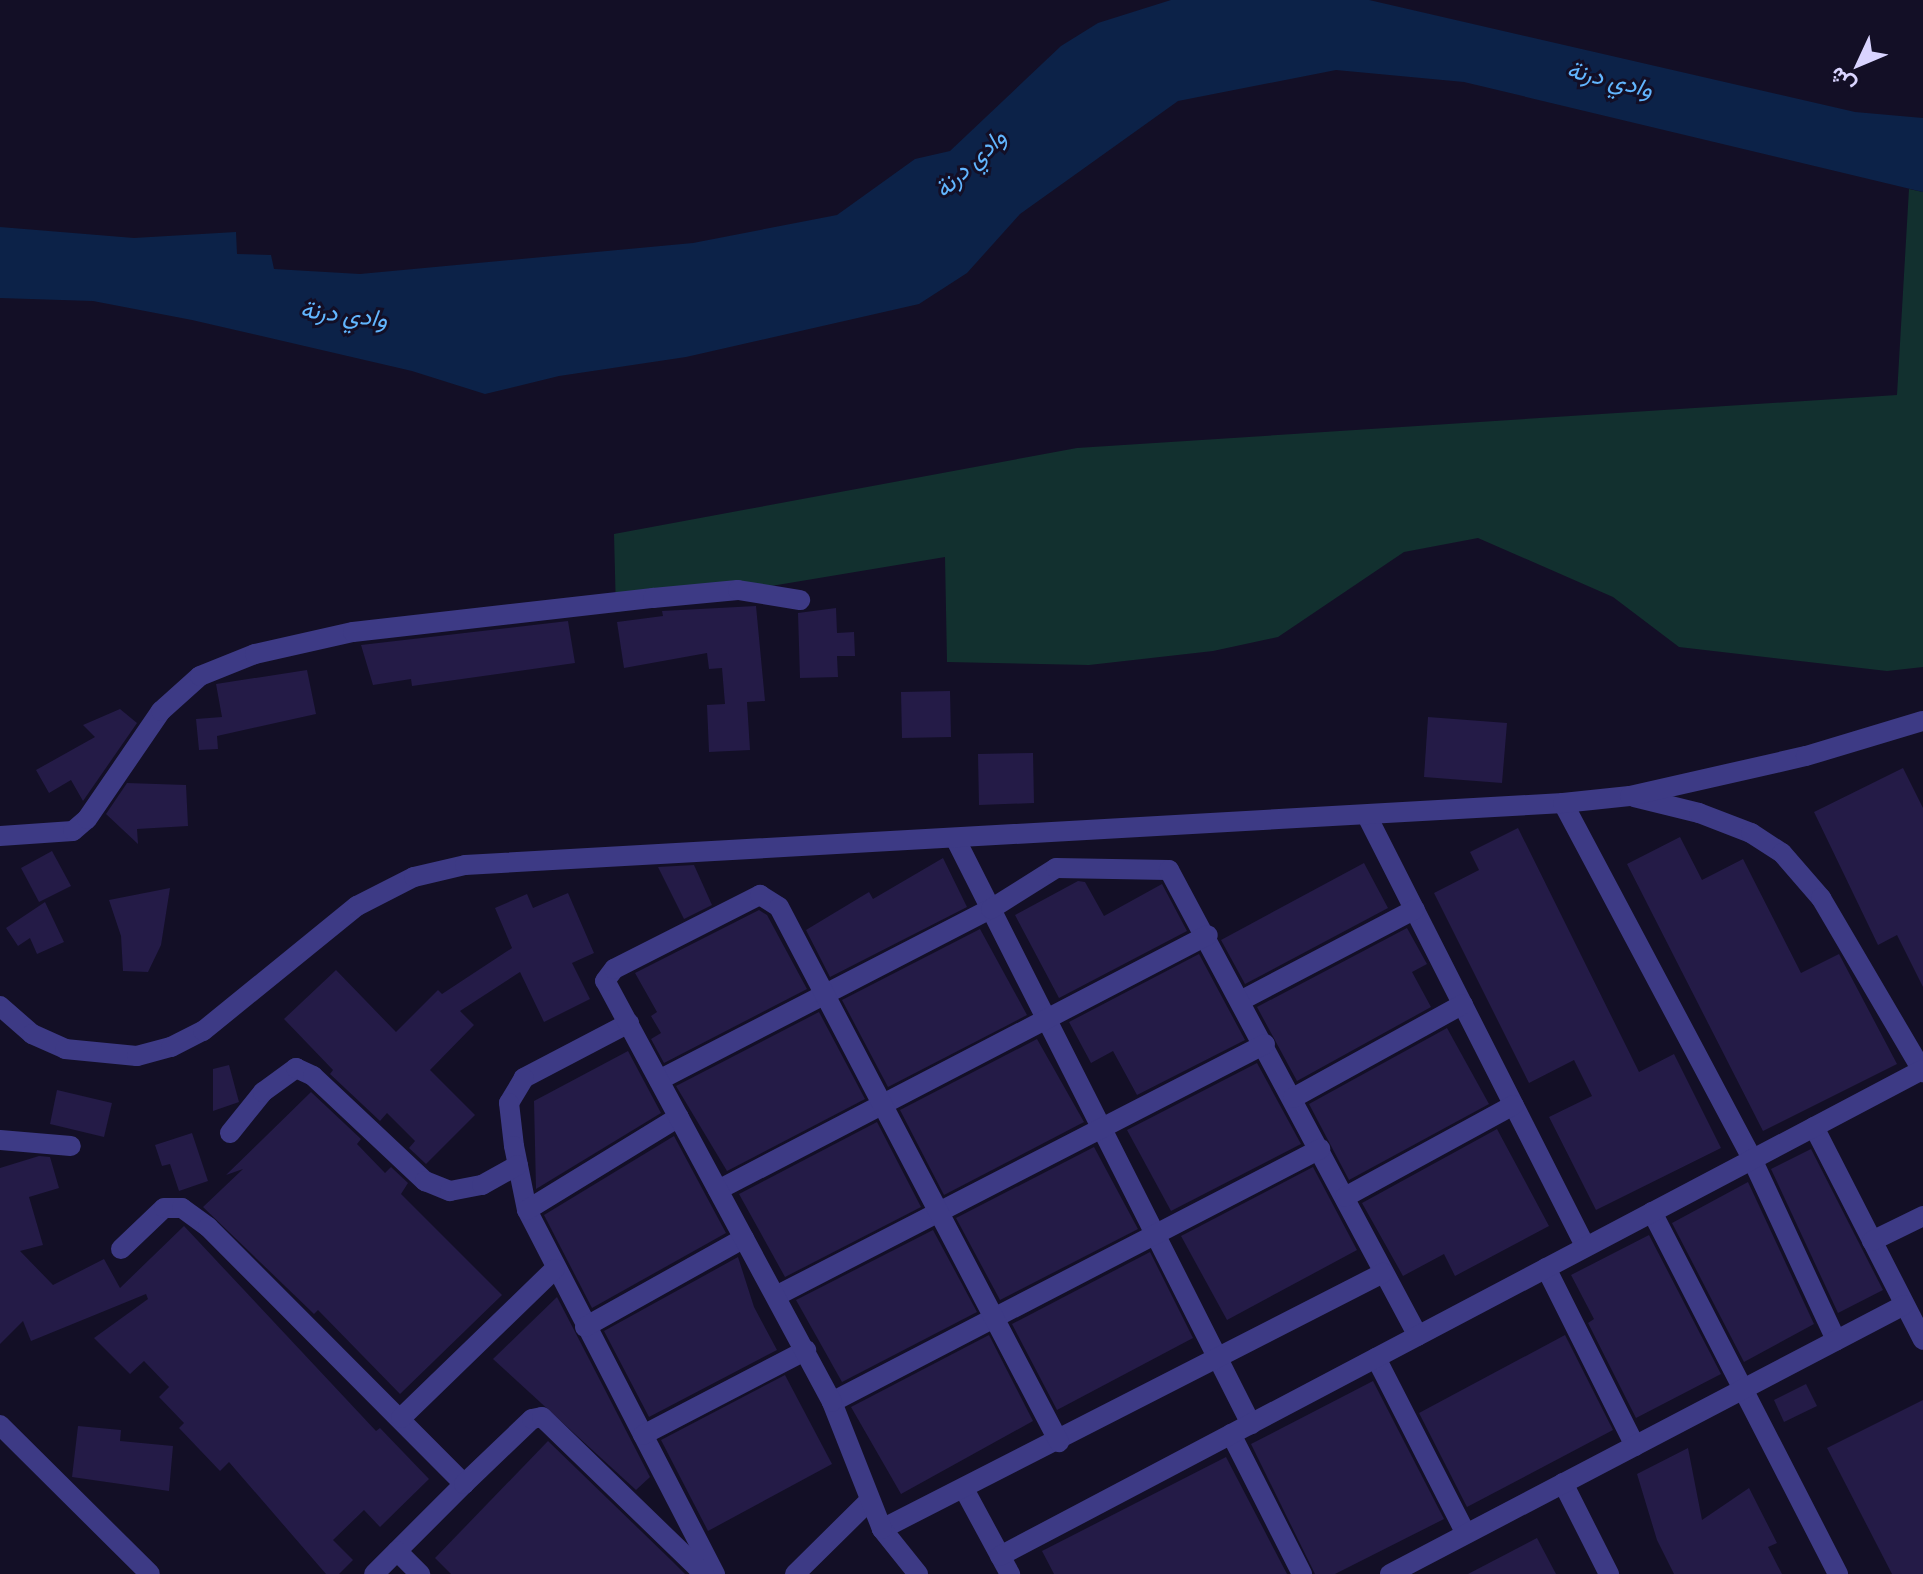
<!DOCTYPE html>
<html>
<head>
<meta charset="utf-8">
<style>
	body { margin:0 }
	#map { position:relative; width:1923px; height:1574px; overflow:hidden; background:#130f26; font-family:"IBM Plex Sans",Vazirmatn,sans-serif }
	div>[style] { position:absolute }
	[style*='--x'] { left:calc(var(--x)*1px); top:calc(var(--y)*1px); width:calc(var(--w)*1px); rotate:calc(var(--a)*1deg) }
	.green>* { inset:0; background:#12302f }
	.water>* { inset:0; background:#0c2248 }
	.building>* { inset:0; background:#241b47 }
	.minor>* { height:20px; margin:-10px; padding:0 10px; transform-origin:10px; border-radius:10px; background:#3d3a85 }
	span { translate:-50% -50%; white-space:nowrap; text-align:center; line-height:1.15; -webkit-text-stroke:6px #130f26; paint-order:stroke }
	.water-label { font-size:24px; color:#62b6ff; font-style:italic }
	.north { position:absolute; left:1819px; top:24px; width:80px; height:80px; -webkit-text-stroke:6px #130f26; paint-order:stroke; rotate:226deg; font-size:22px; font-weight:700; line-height:32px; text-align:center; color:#d9d4ff }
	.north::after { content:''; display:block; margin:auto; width:28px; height:36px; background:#d9d4ff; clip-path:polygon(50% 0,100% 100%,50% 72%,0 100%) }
</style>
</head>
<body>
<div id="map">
	<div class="green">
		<i style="clip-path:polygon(1909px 189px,1923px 192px,1923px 667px,1887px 671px,1679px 647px,1613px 597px,1478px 538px,1404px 552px,1278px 637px,1213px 651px,1089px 665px,947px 662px,945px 557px,616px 612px,614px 534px,1077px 448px,1897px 395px)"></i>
	</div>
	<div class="water">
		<i style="clip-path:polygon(1171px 0,1369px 0,1855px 112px,1923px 118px,1923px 192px,1464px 82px,1336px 70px,1178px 101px,1020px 214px,967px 273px,919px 304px,686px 357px,559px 376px,485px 394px,412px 371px,192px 320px,93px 301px,0 298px,0 227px,134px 238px,236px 232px,237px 254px,271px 255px,274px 269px,360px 274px,693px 243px,837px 215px,915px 159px,950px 151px,1061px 46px,1098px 23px)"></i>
	</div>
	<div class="building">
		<i style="clip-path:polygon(756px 606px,765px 701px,747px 702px,750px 750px,709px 752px,707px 705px,725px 704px,722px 668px,709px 669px,707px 653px,624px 668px,617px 622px,663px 616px,662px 611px)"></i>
		<i style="clip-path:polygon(836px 608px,837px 633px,854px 632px,855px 656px,837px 656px,838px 677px,800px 678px,798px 613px)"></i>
		<i style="clip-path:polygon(568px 621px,575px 663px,412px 686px,411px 679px,373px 685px,361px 645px)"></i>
		<i style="clip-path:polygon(307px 670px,316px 714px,217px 736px,218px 749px,199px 750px,196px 719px,222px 717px,216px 684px)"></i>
		<i style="clip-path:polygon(950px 691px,951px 737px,902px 738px,901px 692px)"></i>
		<i style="clip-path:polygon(120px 709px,137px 723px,83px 801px,71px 780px,49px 793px,36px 770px,95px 737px,83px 725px)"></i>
		<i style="clip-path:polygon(1428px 717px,1507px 723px,1502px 783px,1424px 777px)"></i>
		<i style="clip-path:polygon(1033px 753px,1034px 803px,979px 805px,978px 754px)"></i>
		<i style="clip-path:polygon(1903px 768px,1923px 808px,1923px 987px,1897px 935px,1878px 945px,1814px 812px)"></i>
		<i style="clip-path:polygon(127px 783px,186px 785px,188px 826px,137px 829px,138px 844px,106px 814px)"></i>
		<i style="clip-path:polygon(1518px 828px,1639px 1072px,1674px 1054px,1721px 1148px,1596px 1210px,1549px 1117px,1592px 1096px,1574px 1060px,1529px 1083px,1434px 893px,1479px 870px,1470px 852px)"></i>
		<i style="clip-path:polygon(1680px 837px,1702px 880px,1743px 859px,1801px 973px,1839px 954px,1897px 1064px,1763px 1131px,1627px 864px)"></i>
		<i style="clip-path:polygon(52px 851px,71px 886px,39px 902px,21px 868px)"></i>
		<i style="clip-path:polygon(943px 858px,967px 907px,830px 977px,806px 930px,869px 892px,873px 899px)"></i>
		<i style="clip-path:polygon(1364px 863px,1388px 908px,1245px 984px,1221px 940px)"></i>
		<i style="clip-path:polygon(694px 865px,712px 905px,684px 919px,658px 867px)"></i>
		<i style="clip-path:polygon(1078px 881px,1085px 882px,1104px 916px,1162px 884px,1187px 931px,1059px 998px,1015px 915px)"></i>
		<i style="clip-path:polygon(170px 888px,161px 945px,148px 972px,123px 971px,121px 936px,109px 900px)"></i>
		<i style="clip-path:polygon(568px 893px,594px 953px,572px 963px,590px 999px,544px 1022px,520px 972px,460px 1011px,474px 1025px,430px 1070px,475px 1115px,426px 1164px,409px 1148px,415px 1141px,387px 1113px,380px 1121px,330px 1074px,333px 1070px,284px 1019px,336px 970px,396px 1032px,438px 990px,442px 994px,512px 948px,495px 908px,527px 894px,533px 908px)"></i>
		<i style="clip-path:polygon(45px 902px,64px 942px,37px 954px,30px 938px,18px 946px,6px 928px)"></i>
		<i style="clip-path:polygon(759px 910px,767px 915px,807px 989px,664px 1063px,651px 1039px,661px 1033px,651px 1016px,657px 1012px,635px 973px)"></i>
		<i style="clip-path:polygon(1407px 928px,1427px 964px,1412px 972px,1431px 1007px,1297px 1081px,1257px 1007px)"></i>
		<i style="clip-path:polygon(980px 929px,1027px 1015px,888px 1087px,842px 1000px)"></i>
		<i style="clip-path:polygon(1199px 954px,1245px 1040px,1137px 1095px,1113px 1051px,1091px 1063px,1069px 1022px)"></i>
		<i style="clip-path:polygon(819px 1012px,865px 1099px,727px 1171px,676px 1086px)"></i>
		<i style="clip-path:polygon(1447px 1028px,1489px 1104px,1349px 1180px,1309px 1104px)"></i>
		<i style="clip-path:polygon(1037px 1039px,1084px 1122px,944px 1195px,900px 1110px)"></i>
		<i style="clip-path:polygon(628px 1051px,661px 1113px,536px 1189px,534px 1101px)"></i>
		<i style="clip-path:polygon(1257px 1063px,1301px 1144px,1171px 1211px,1127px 1130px)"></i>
		<i style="clip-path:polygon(229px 1065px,239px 1102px,213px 1111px,213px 1069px)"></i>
		<i style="clip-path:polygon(57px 1090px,112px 1103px,104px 1137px,50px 1124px)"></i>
		<i style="clip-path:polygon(311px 1092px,361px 1139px,357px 1144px,385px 1173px,391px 1167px,408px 1183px,401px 1194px,502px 1295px,400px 1394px,318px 1310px,314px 1314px,203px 1207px,243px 1169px,226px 1175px)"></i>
		<i style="clip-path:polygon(877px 1122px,921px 1207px,785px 1277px,739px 1194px)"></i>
		<i style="clip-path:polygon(1497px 1129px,1549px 1226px,1455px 1276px,1444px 1254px,1403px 1276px,1362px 1203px)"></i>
		<i style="clip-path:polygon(192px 1133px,208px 1181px,179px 1191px,170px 1164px,162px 1166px,155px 1145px)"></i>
		<i style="clip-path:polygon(674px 1136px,726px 1233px,592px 1308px,544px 1215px)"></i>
		<i style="clip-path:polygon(1094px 1147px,1138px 1229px,1000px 1300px,956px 1218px)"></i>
		<i style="clip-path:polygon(1811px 1149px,1883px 1290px,1838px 1313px,1771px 1169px)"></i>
		<i style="clip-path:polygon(39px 1156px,50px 1157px,59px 1188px,29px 1197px,43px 1245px,20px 1251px,53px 1285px,104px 1259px,120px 1288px,184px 1226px,376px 1431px,380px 1428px,429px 1479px,380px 1527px,364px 1510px,333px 1540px,353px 1560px,339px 1574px,326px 1574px,229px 1462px,220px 1471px,179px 1428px,184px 1423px,159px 1397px,169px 1387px,144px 1361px,130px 1374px,94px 1338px,148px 1299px,146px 1294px,31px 1341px,23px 1321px,0 1344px,0 1168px)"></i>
		<i style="clip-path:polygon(1313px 1167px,1357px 1250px,1227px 1320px,1181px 1236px)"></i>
		<i style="clip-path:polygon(1748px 1182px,1814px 1324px,1744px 1362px,1672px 1223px)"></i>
		<i style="clip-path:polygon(933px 1230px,977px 1312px,842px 1382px,796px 1300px)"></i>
		<i style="clip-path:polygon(1649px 1235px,1721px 1374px,1636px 1418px,1588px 1323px,1594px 1319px,1571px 1275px)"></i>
		<i style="clip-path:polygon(1150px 1252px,1193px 1338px,1057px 1410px,1012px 1324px)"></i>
		<i style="clip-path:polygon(738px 1257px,754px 1307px,777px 1350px,649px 1417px,604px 1331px)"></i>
		<i style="clip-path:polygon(557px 1297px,650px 1477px,636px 1490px,493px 1359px)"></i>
		<i style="clip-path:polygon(989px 1335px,1033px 1421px,901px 1494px,851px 1407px)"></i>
		<i style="clip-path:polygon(1565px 1335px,1613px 1430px,1467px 1507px,1419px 1413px)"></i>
		<i style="clip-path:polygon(785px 1375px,832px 1464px,708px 1531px,661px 1440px)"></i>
		<i style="clip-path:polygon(1373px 1381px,1444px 1519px,1335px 1574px,1315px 1574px,1251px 1444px)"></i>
		<i style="clip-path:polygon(1806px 1384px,1817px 1406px,1784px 1422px,1774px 1400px)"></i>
		<i style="clip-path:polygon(1923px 1400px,1923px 1574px,1892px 1574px,1827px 1448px)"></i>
		<i style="clip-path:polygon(78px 1426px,121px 1430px,120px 1441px,173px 1446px,169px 1491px,72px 1477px)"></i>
		<i style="clip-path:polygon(548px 1441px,672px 1561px,685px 1574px,451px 1574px,435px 1558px)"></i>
		<i style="clip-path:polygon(1688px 1448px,1702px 1520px,1749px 1488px,1777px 1543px,1768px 1547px,1782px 1574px,1674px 1574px,1657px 1540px,1637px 1474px)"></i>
		<i style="clip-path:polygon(1226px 1457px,1287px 1574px,1054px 1574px,1042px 1551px)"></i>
		<i style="clip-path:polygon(1537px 1538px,1556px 1574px,1468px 1574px)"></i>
	</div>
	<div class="minor">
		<i style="--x:1634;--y:797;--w:67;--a:13.8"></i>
		<i style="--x:1699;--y:813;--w:56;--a:21"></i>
		<i style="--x:1751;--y:833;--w:37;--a:33"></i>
		<i style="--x:1782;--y:853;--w:60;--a:49.1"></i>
		<i style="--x:1821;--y:898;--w:202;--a:59.6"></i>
		<i style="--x:1563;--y:803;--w:403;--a:62"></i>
		<i style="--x:1752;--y:1159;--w:200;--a:65.1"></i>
		<i style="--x:1367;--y:816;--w:483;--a:63.1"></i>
		<i style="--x:0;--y:836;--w:73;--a:-3.9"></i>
		<i style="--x:73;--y:831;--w:18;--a:-41"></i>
		<i style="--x:87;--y:819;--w:131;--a:-55.6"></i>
		<i style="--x:161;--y:711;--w:52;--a:-41.9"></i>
		<i style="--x:200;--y:676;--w:59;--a:-21.8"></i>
		<i style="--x:255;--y:654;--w:100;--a:-12.7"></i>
		<i style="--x:353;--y:632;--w:302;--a:-6.5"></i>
		<i style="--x:653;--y:598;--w:85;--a:-5.4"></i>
		<i style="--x:738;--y:590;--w:63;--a:9.2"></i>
		<i style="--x:955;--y:838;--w:657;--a:63.2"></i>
		<i style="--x:1242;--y:1000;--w:195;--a:-27.7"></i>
		<i style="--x:0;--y:1006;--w:43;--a:41.2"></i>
		<i style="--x:32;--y:1034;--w:36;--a:24"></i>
		<i style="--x:65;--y:1049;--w:72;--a:5.6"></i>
		<i style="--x:137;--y:1056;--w:35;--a:-15"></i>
		<i style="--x:171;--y:1047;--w:36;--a:-27"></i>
		<i style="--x:203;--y:1031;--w:198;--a:-39.1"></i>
		<i style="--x:357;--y:906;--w:64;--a:-27"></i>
		<i style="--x:414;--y:877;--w:52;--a:-13.2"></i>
		<i style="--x:465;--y:865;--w:1100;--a:-3.23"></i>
		<i style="--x:1563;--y:803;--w:67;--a:-6"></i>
		<i style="--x:1630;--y:796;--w:180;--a:-12.8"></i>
		<i style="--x:1806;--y:756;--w:122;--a:-16.7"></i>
		<i style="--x:629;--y:1023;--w:119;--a:152.4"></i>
		<i style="--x:524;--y:1078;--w:29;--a:121"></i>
		<i style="--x:509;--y:1103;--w:43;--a:83.4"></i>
		<i style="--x:514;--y:1146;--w:65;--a:78.5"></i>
		<i style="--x:527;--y:1210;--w:410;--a:62.7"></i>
		<i style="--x:659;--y:1080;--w:373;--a:-27.3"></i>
		<i style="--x:991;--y:909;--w:77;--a:-32.2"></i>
		<i style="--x:1056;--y:868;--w:113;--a:1"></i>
		<i style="--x:1169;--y:870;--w:528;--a:61.88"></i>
		<i style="--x:1293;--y:1098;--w:194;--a:-28.9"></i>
		<i style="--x:1814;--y:1127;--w:239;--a:62.9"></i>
		<i style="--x:230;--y:1133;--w:53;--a:-51.2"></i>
		<i style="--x:263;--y:1092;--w:41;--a:-36"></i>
		<i style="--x:296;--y:1068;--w:19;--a:25"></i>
		<i style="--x:313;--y:1076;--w:154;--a:43.2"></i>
		<i style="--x:425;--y:1181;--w:27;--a:22"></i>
		<i style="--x:450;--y:1191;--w:33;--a:-11"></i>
		<i style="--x:482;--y:1185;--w:41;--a:-29.1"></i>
		<i style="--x:0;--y:1140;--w:71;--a:4.8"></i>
		<i style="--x:718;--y:1190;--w:552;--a:-27.49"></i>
		<i style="--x:1345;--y:1197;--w:192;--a:-28.6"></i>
		<i style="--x:527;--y:1210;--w:178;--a:-31.5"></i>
		<i style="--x:1652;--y:1212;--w:407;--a:62.8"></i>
		<i style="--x:1872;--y:1241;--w:57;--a:-26.1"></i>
		<i style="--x:121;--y:1249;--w:59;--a:-43.6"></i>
		<i style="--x:164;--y:1208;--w:18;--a:0"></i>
		<i style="--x:182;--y:1208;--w:32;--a:36"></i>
		<i style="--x:208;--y:1227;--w:363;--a:45.1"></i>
		<i style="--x:464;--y:1484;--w:127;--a:135"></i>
		<i style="--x:1546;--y:1268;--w:199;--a:63.4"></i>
		<i style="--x:776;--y:1296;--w:550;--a:-27.26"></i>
		<i style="--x:585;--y:1327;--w:182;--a:-29.2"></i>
		<i style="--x:1376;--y:1358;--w:195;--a:62.9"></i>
		<i style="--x:832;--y:1402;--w:550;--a:-27.4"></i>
		<i style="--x:401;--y:1418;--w:214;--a:-44.1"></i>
		<i style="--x:0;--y:1425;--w:211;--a:44.8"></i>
		<i style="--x:1231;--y:1434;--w:157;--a:63.1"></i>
		<i style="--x:643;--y:1435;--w:184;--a:-27.5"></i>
		<i style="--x:1563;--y:1483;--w:102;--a:63.2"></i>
		<i style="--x:464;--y:1484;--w:94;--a:-43.7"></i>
		<i style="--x:532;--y:1419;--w:10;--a:-11"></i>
		<i style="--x:542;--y:1417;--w:226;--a:44.1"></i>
		<i style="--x:964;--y:1489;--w:97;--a:61.6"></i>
		<i style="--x:882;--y:1529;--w:563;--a:-27.07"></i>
		<i style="--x:397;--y:1551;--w:33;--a:45"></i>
		<i style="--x:1000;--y:1556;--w:1042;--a:-27.79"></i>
		<i style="--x:795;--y:1574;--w:104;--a:-44.6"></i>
		<i style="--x:918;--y:1574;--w:58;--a:-128.7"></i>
		<i style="--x:882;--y:1529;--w:136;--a:-111.5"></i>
		<i style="--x:832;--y:1402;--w:478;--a:-118.3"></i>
		<i style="--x:605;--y:981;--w:15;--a:-53"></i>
		<i style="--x:614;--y:969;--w:164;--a:-26.9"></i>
		<i style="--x:760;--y:895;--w:22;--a:32"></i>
		<i style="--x:779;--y:907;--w:604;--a:62.37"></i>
		<i style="--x:1390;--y:1574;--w:580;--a:-27.63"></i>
	</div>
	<div class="water-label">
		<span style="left:1610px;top:79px;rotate:14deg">وادي درنة</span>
		<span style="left:970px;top:163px;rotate:-43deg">وادي درنة</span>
		<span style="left:344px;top:314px;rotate:7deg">وادي درنة</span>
	</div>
	<div class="north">ش</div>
</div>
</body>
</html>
